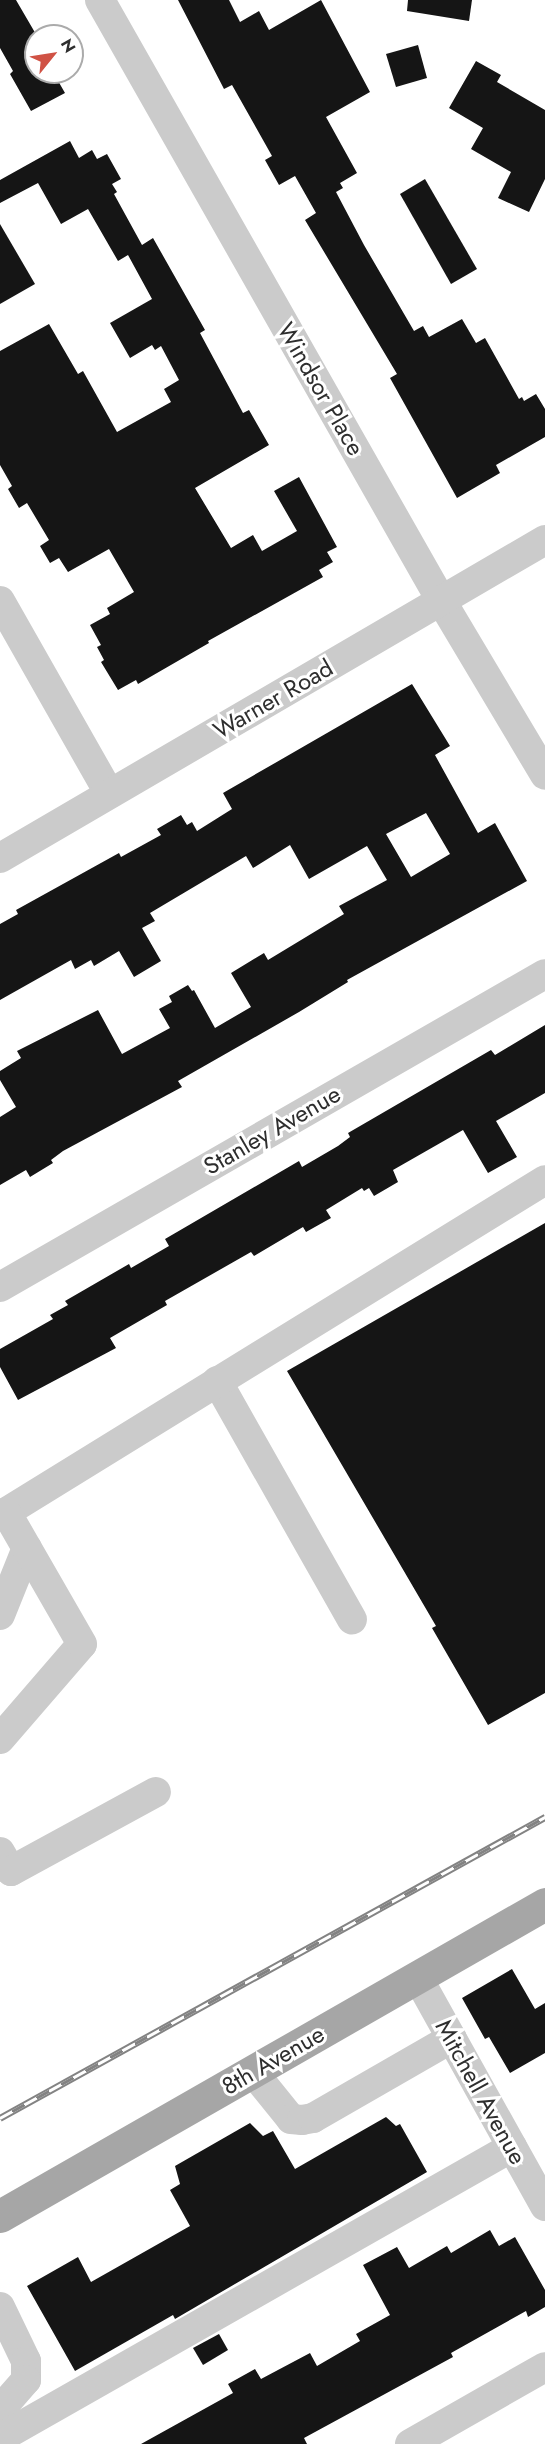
<!DOCTYPE html>
<html>
<head>
<meta charset="utf-8">
<style>
	body { margin:0 }
	#map { position:relative; width:545px; height:2444px; overflow:hidden; background:#fff; font-family:Jost,sans-serif }
	div>[style] { position:absolute }
	[style*='--x'] { left:calc(var(--x)*1px); top:calc(var(--y)*1px); width:calc(var(--w)*1px); rotate:calc(var(--a)*1deg) }
	.building>* { inset:0; background:#151515 }
	.minor>* { height:30px; margin:-15px; padding:0 15px; transform-origin:15px; border-radius:15px; background:#cbcbcb }
	.major>* { height:33px; margin:-16.5px; padding:0 16.5px; transform-origin:16.5px; border-radius:16.5px; background:#a6a6a6 }
	.rail>* { height:7px; margin-top:-3.5px; transform-origin:0; background:repeating-linear-gradient(90deg,#fff 0 14px,#838383 0 28px); box-sizing:border-box; border-block:2px solid #838383 }
	span { translate:-50% -50%; white-space:nowrap; text-align:center; line-height:1.15; -webkit-text-stroke:6px #fff; paint-order:stroke }
	.street-label { font-size:24px; color:#2e2e2e }
	.north { position:absolute; left:24px; top:24px; width:60px; height:60px; box-sizing:border-box; background:#fff; border:2px solid #ababab; border-radius:50%; rotate:60deg; font-size:16px; font-weight:700; line-height:24px; text-align:center; color:#2e2e2e }
	.north::after { content:''; display:block; margin:auto; width:21px; height:27px; background:#d05245; clip-path:polygon(50% 0,100% 100%,50% 72%,0 100%) }
</style>
</head>
<body>
<div id="map">
	<div class="building">
		<i style="clip-path:polygon(0 0,16px 0,37px 36px,32px 36px,36px 43px,36px 72px,53px 72px,65px 93px,31px 111px,10px 74px,13px 71px,0 48px)"></i>
		<i style="clip-path:polygon(178px 0,229px 0,240px 22px,259px 11px,269px 30px,321px 0,370px 92px,326px 117px,357px 173px,340px 183px,343px 188px,336px 192px,364px 245px,414px 331px,423px 326px,429px 337px,462px 319px,476px 343px,485px 338px,519px 399px,522px 397px,524px 401px,536px 394px,545px 409px,545px 437px,496px 465px,500px 473px,457px 498px,390px 378px,397px 374px,305px 220px,316px 213px,295px 176px,279px 185px,265px 160px,272px 156px,232px 85px,224px 89px)"></i>
		<i style="clip-path:polygon(408px 0,472px 0,469px 21px,407px 11px)"></i>
		<i style="clip-path:polygon(418px 45px,427px 78px,396px 87px,386px 54px)"></i>
		<i style="clip-path:polygon(476px 61px,501px 75px,497px 82px,545px 110px,545px 179px,529px 212px,498px 198px,511px 172px,471px 149px,483px 128px,449px 108px)"></i>
		<i style="clip-path:polygon(70px 141px,79px 158px,92px 150px,97px 159px,107px 154px,121px 179px,112px 184px,117px 192px,114px 194px,142px 245px,153px 238px,205px 330px,200px 333px,243px 413px,249px 410px,269px 445px,195px 488px,231px 548px,253px 535px,262px 551px,297px 531px,274px 491px,299px 477px,337px 547px,327px 552px,333px 562px,319px 570px,323px 577px,208px 641px,209px 643px,138px 684px,136px 680px,118px 690px,101px 662px,104px 660px,97px 647px,101px 645px,90px 625px,110px 614px,107px 608px,134px 592px,109px 549px,68px 572px,59px 558px,50px 563px,40px 546px,49px 540px,27px 503px,19px 508px,8px 489px,12px 486px,0 465px,0 351px,49px 324px,78px 374px,83px 371px,117px 432px,171px 402px,164px 389px,179px 380px,161px 346px,155px 350px,152px 345px,130px 358px,110px 323px,152px 299px,128px 255px,118px 261px,88px 209px,61px 224px,38px 183px,0 203px,0 180px)"></i>
		<i style="clip-path:polygon(425px 179px,477px 269px,451px 284px,400px 194px)"></i>
		<i style="clip-path:polygon(0 224px,35px 284px,0 304px)"></i>
		<i style="clip-path:polygon(evenodd,412px 684px,450px 746px,435px 755px,478px 833px,495px 823px,527px 881px,347px 980px,348px 982px,299px 1012px,178px 1081px,182px 1087px,63px 1151px,51px 1160px,53px 1163px,30px 1177px,26px 1170px,0 1185px,0 1117px,16px 1107px,0 1080px,0 1071px,21px 1058px,17px 1051px,98px 1010px,122px 1054px,170px 1028px,159px 1009px,172px 1002px,169px 996px,188px 985px,192px 991px,194px 990px,215px 1028px,251px 1007px,231px 973px,264px 953px,268px 960px,344px 914px,339px 906px,387px 880px,367px 846px,309px 879px,290px 845px,253px 868px,246px 856px,150px 913px,155px 921px,142px 928px,161px 961px,134px 977px,119px 951px,94px 966px,91px 960px,75px 969px,71px 960px,0 1000px,0 924px,18px 914px,16px 910px,119px 853px,121px 857px,161px 835px,157px 829px,181px 815px,187px 825px,192px 822px,197px 831px,232px 809px,223px 793px,412px 684px,426px 813px,450px 854px,411px 877px,386px 834px,426px 813px)"></i>
		<i style="clip-path:polygon(545px 1025px,545px 1093px,496px 1121px,517px 1157px,488px 1173px,463px 1130px,393px 1170px,398px 1182px,374px 1196px,369px 1188px,364px 1191px,362px 1188px,326px 1210px,331px 1218px,306px 1232px,303px 1227px,254px 1256px,251px 1252px,165px 1301px,167px 1305px,110px 1338px,116px 1348px,18px 1400px,0 1367px,0 1349px,53px 1319px,50px 1315px,68px 1305px,65px 1301px,129px 1264px,131px 1268px,169px 1246px,165px 1239px,299px 1161px,302px 1167px,338px 1146px,350px 1137px,348px 1133px,491px 1050px,495px 1055px)"></i>
		<i style="clip-path:polygon(545px 1223px,545px 1693px,488px 1725px,432px 1628px,436px 1626px,287px 1371px)"></i>
		<i style="clip-path:polygon(512px 1969px,535px 2009px,545px 2003px,545px 2053px,510px 2073px,489px 2037px,485px 2039px,462px 1998px)"></i>
		<i style="clip-path:polygon(386px 2117px,396px 2126px,400px 2124px,427px 2172px,175px 2319px,173px 2315px,75px 2371px,27px 2286px,78px 2257px,91px 2282px,190px 2226px,170px 2190px,180px 2184px,175px 2166px,250px 2123px,263px 2136px,273px 2131px,295px 2169px)"></i>
		<i style="clip-path:polygon(490px 2230px,499px 2246px,515px 2237px,545px 2290px,545px 2307px,528px 2317px,526px 2311px,451px 2353px,453px 2357px,304px 2438px,307px 2444px,141px 2444px,233px 2393px,228px 2384px,255px 2369px,261px 2379px,310px 2353px,317px 2366px,360px 2341px,356px 2334px,390px 2315px,363px 2265px,397px 2247px,409px 2268px,447px 2246px,451px 2253px)"></i>
		<i style="clip-path:polygon(219px 2334px,228px 2350px,203px 2365px,193px 2348px)"></i>
	</div>
	<div class="minor">
		<i style="--x:100;--y:0;--w:692;--a:60.4"></i>
		<i style="--x:442;--y:602;--w:201;--a:59.2"></i>
		<i style="--x:0;--y:601;--w:221;--a:60.4"></i>
		<i style="--x:0;--y:858;--w:631;--a:-30.26"></i>
		<i style="--x:0;--y:1287;--w:628;--a:-29.87"></i>
		<i style="--x:217;--y:1381;--w:274;--a:60.5"></i>
		<i style="--x:0;--y:1516;--w:640;--a:-31.65"></i>
		<i style="--x:0;--y:1615;--w:72;--a:-68.1"></i>
		<i style="--x:0;--y:1739;--w:125;--a:-49.2"></i>
		<i style="--x:82;--y:1644;--w:152;--a:-119.9"></i>
		<i style="--x:0;--y:1852;--w:22;--a:60"></i>
		<i style="--x:11;--y:1871;--w:165;--a:-28.6"></i>
		<i style="--x:418;--y:1978;--w:261;--a:60.9"></i>
		<i style="--x:253;--y:2072;--w:60;--a:51"></i>
		<i style="--x:291;--y:2119;--w:11;--a:5"></i>
		<i style="--x:302;--y:2120;--w:11;--a:-10"></i>
		<i style="--x:313;--y:2118;--w:160;--a:-29.9"></i>
		<i style="--x:0;--y:2307;--w:60;--a:64.3"></i>
		<i style="--x:26;--y:2361;--w:19;--a:90"></i>
		<i style="--x:26;--y:2380;--w:40;--a:131"></i>
		<i style="--x:0;--y:2438;--w:589;--a:-29.61"></i>
		<i style="--x:410;--y:2444;--w:155;--a:-29.7"></i>
	</div>
	<div class="major">
		<i style="--x:0;--y:2216;--w:628;--a:-29.79"></i>
	</div>
	<div class="rail">
		<i style="--x:0;--y:2118;--w:623;--a:-28.91"></i>
	</div>
	<div class="street-label">
		<span style="left:321px;top:389px;rotate:60deg">Windsor Place</span>
		<span style="left:273px;top:699px;rotate:-30deg">Warner Road</span>
		<span style="left:272px;top:1130px;rotate:-30deg">Stanley Avenue</span>
		<span style="left:273px;top:2060px;rotate:-30deg">8th Avenue</span>
		<span style="left:481px;top:2092px;rotate:61deg">Mitchell Avenue</span>
	</div>
	<div class="north">N</div>
</div>
</body>
</html>
